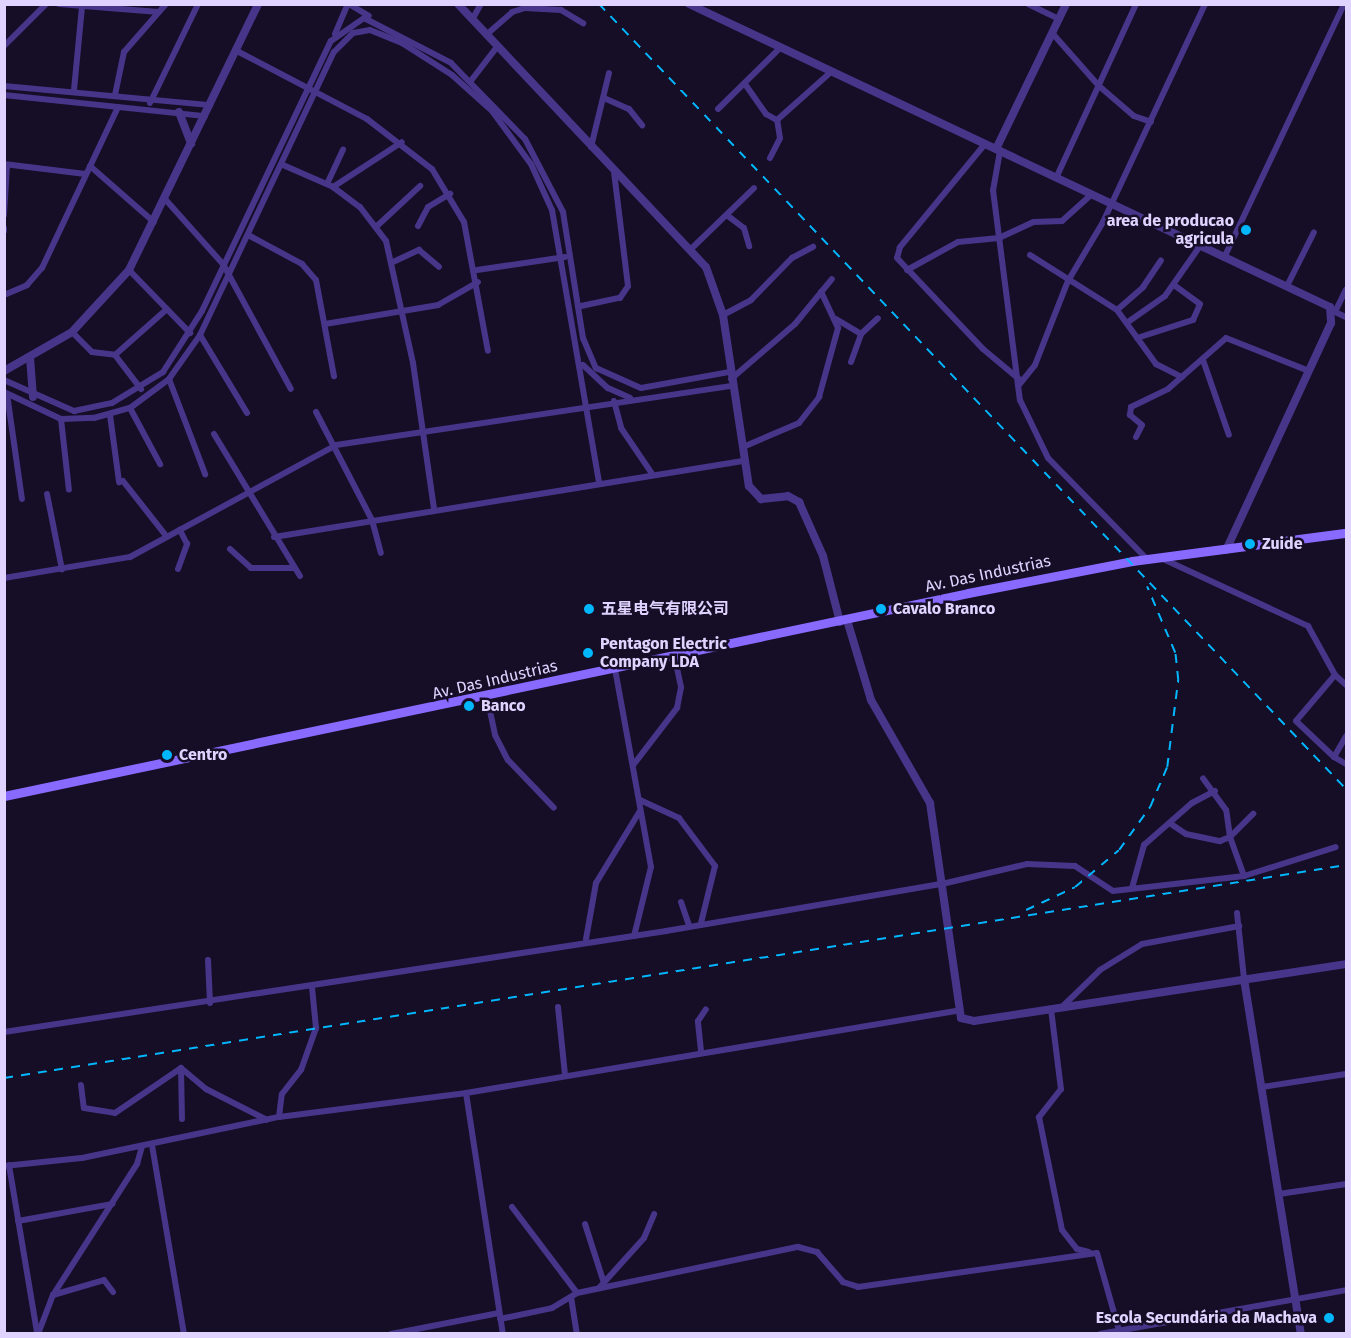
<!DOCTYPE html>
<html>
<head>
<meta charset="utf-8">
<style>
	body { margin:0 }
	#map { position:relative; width:1351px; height:1338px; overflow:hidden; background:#160d27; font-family:"Fira Sans","Noto Sans SC",sans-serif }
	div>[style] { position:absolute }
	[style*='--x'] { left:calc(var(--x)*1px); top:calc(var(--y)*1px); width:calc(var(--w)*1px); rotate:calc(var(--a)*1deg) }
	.minor>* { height:6px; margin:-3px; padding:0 3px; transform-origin:3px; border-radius:3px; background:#473589 }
	.tertiary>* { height:8px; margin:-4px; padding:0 4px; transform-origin:4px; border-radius:4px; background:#473589 }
	.secondary>* { height:9px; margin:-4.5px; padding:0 4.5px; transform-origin:4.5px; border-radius:4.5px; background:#896aff }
	.rail>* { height:1.5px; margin-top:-0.75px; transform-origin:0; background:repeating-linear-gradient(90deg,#00b7fe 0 9px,transparent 0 17px) }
	.dots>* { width:16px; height:16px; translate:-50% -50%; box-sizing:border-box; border:3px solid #160d27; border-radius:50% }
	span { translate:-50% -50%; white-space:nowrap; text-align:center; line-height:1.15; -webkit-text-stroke:5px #160d27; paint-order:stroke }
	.poi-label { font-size:16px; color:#e0d3ff; font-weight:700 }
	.right { translate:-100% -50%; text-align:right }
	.left { translate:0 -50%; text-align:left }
	.street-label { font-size:16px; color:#e0d3ff }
	.frame { position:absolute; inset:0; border:6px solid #e0d3ff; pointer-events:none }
</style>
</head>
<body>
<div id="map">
	<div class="minor">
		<i style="--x:59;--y:4;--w:100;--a:4.6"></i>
		<i style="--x:349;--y:4;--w:23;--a:31"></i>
		<i style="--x:1028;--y:4;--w:34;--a:26"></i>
		<i style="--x:472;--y:20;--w:18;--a:-61"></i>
		<i style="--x:335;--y:34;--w:33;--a:-67"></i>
		<i style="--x:1053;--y:34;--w:69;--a:48.5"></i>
		<i style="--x:1099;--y:86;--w:46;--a:40.6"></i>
		<i style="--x:1134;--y:116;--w:18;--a:19"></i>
		<i style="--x:486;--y:35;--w:35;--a:-41"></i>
		<i style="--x:512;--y:12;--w:14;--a:-17"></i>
		<i style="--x:525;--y:8;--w:36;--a:3"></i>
		<i style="--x:561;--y:10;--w:26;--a:31"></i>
		<i style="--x:4;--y:46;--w:59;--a:-45"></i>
		<i style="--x:237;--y:51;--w:147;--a:27.6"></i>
		<i style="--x:367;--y:119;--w:82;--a:37.6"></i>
		<i style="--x:432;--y:169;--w:62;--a:58.9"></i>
		<i style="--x:464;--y:222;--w:131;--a:79.5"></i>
		<i style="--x:470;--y:82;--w:44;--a:-52.4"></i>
		<i style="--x:745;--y:84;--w:37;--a:55"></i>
		<i style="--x:766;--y:114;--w:13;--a:29"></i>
		<i style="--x:4;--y:86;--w:207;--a:5.3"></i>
		<i style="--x:74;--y:90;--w:83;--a:-84.5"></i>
		<i style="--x:4;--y:95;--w:202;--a:6"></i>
		<i style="--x:115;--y:95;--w:44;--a:-78.2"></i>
		<i style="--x:124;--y:52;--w:64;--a:-48.8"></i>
		<i style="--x:604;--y:98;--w:27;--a:24"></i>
		<i style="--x:629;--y:109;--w:21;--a:51"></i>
		<i style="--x:150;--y:103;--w:110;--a:-64.1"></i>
		<i style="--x:718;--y:109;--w:86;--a:-44.5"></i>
		<i style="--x:985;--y:144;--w:134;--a:129.5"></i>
		<i style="--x:900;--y:247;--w:11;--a:105"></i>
		<i style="--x:897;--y:258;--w:125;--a:46.6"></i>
		<i style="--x:983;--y:349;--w:47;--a:39.8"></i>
		<i style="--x:591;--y:147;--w:76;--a:-76.3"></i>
		<i style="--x:1000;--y:151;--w:40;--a:100"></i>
		<i style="--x:993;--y:190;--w:212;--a:82.7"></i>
		<i style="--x:1020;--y:400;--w:64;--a:64.2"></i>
		<i style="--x:1048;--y:458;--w:141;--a:45.6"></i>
		<i style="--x:770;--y:158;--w:22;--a:-63"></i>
		<i style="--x:780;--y:138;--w:18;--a:-99"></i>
		<i style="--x:777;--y:120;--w:71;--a:-41.6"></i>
		<i style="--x:4;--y:164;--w:82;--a:7"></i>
		<i style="--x:283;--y:165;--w:55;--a:23.7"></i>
		<i style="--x:333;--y:187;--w:34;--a:37"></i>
		<i style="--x:360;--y:207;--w:43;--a:52.6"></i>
		<i style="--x:386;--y:241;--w:125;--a:77.5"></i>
		<i style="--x:413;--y:363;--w:148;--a:81.8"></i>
		<i style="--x:90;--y:166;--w:85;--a:41.2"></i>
		<i style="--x:1057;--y:176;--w:189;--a:-65.3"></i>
		<i style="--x:327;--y:184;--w:38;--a:-65"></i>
		<i style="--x:333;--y:187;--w:82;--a:-33.1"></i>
		<i style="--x:165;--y:199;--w:87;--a:48.3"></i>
		<i style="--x:223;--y:264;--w:142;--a:61.5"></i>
		<i style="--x:4;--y:215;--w:50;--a:-86.6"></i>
		<i style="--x:728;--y:216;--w:20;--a:37"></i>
		<i style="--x:744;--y:228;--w:19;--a:74"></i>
		<i style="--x:377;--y:226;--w:59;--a:-42.9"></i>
		<i style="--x:418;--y:226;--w:21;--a:-62"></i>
		<i style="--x:428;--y:207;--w:26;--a:-31"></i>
		<i style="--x:4;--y:228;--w:3;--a:90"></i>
		<i style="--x:250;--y:236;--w:59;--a:28.3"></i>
		<i style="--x:302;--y:264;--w:21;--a:49"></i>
		<i style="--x:316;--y:280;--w:98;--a:79.4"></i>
		<i style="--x:690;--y:250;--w:89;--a:-44.1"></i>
		<i style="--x:1030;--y:255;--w:103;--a:32.3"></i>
		<i style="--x:1117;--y:310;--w:67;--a:54.2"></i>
		<i style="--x:1156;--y:364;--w:29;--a:27"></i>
		<i style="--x:1224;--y:258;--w:281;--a:-64.7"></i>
		<i style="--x:393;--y:262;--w:29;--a:-25"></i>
		<i style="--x:419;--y:250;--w:26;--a:40"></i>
		<i style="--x:129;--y:270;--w:88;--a:45.9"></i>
		<i style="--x:477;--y:270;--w:89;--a:-8.4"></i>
		<i style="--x:907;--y:270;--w:58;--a:-28.8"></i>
		<i style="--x:958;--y:242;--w:41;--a:-5.6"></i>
		<i style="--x:999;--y:238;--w:38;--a:-25"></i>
		<i style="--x:1034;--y:222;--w:28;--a:-2"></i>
		<i style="--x:1062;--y:221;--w:40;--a:-42"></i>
		<i style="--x:1287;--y:286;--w:60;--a:-63.4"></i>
		<i style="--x:4;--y:295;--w:25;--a:-23"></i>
		<i style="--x:27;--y:285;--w:23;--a:-49"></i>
		<i style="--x:42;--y:268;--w:178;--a:-64.7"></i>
		<i style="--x:581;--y:306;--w:40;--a:-12"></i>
		<i style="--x:620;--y:298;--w:14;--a:-56"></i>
		<i style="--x:628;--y:286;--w:115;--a:-97"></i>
		<i style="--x:1117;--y:310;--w:35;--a:-41"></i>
		<i style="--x:1143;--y:287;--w:32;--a:-56"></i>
		<i style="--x:1333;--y:311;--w:14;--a:25"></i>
		<i style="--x:1335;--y:312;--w:25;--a:-64"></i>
		<i style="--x:723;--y:315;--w:32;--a:-28"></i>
		<i style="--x:751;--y:300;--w:59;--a:-45.7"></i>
		<i style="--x:792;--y:258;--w:24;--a:-28"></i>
		<i style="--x:836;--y:319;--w:29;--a:31"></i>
		<i style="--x:1128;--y:322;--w:45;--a:-35.1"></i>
		<i style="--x:1165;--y:296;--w:61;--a:-55"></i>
		<i style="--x:325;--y:324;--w:115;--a:-9.5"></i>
		<i style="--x:438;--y:305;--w:46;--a:-29.9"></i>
		<i style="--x:72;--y:332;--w:28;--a:45"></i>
		<i style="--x:92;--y:352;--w:23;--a:7"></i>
		<i style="--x:115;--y:355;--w:69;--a:-41.5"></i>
		<i style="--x:200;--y:335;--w:91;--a:58.9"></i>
		<i style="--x:1137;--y:338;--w:59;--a:-17.8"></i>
		<i style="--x:1193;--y:320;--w:17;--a:-66"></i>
		<i style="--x:1200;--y:304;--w:32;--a:-144"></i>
		<i style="--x:115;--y:355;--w:43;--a:52.6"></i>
		<i style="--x:1203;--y:360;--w:79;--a:70.9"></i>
		<i style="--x:851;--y:362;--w:30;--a:-70"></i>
		<i style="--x:861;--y:334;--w:23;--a:-43"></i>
		<i style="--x:583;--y:365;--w:34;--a:43"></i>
		<i style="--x:608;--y:388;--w:24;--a:24"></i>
		<i style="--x:169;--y:379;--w:102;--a:69.2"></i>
		<i style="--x:731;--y:379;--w:84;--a:-40.7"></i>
		<i style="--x:795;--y:324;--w:58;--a:-50.6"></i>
		<i style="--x:4;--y:380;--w:77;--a:23.9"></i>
		<i style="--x:74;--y:411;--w:39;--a:-12"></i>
		<i style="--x:112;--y:403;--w:60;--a:-31.3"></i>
		<i style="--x:163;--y:372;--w:72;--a:-57.4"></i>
		<i style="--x:202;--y:311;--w:299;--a:-64.5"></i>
		<i style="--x:331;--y:41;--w:40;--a:-34.9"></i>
		<i style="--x:364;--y:18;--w:98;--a:27.3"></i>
		<i style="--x:451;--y:63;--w:106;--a:45.8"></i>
		<i style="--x:525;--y:139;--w:82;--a:62.5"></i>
		<i style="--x:563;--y:212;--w:128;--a:81"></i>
		<i style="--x:583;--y:338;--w:33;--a:67"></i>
		<i style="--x:596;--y:368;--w:49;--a:24"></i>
		<i style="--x:641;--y:388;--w:89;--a:-10.3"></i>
		<i style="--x:1018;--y:386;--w:27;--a:-51"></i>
		<i style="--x:1035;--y:365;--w:90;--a:-68.6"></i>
		<i style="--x:1068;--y:281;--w:69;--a:-59.3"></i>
		<i style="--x:1103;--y:222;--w:241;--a:-64.9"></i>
		<i style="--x:4;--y:392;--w:63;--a:25.3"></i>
		<i style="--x:61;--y:419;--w:33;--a:-2"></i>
		<i style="--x:94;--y:418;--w:37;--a:-16"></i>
		<i style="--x:130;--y:408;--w:49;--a:-36.6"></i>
		<i style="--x:169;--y:379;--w:54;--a:-54.8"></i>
		<i style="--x:200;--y:335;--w:313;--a:-64.7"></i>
		<i style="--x:334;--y:52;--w:27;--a:-45"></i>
		<i style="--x:353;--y:33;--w:17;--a:-10"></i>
		<i style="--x:370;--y:30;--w:35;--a:22"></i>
		<i style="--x:402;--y:43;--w:59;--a:32.6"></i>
		<i style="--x:452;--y:75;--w:54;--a:42"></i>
		<i style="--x:492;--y:111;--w:66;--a:53.7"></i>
		<i style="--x:531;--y:164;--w:51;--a:65.5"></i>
		<i style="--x:552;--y:210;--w:277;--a:80.2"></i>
		<i style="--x:7;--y:394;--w:106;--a:81.9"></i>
		<i style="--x:614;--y:401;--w:28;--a:75"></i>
		<i style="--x:621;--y:428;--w:57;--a:55.8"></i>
		<i style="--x:130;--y:408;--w:64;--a:61.8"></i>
		<i style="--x:316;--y:412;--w:122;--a:62.6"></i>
		<i style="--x:372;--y:520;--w:34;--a:75"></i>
		<i style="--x:110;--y:415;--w:68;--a:82.3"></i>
		<i style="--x:61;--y:419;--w:71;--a:83.6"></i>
		<i style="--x:214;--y:434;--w:166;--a:58.8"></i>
		<i style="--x:1136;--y:437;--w:13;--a:-63"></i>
		<i style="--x:1142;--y:425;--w:16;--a:-140"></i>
		<i style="--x:1130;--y:415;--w:8;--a:-83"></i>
		<i style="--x:1131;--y:407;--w:41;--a:-25.9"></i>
		<i style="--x:1168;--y:389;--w:77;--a:-41.3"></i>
		<i style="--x:1226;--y:338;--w:89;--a:21.7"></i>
		<i style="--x:743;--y:447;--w:61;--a:-23.2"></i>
		<i style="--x:799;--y:423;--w:33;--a:-52"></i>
		<i style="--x:819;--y:397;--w:72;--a:-74.6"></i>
		<i style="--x:838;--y:328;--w:40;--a:-115"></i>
		<i style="--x:123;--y:481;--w:71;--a:51.8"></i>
		<i style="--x:47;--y:494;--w:77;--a:78.8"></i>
		<i style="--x:274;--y:537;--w:475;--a:-9.2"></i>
		<i style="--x:230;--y:549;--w:28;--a:42"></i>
		<i style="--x:251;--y:568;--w:42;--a:0"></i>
		<i style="--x:1163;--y:559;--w:160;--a:24.8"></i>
		<i style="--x:1308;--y:626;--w:56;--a:61.1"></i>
		<i style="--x:1335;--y:675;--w:60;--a:130.3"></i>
		<i style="--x:1296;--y:721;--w:52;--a:43.5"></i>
		<i style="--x:1334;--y:757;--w:24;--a:-60"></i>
		<i style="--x:178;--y:569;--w:27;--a:-70"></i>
		<i style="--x:187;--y:544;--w:16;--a:-117"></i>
		<i style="--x:4;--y:578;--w:128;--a:-9.5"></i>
		<i style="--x:130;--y:557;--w:234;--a:-28.5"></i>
		<i style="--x:336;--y:445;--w:400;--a:-8.5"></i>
		<i style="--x:615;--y:669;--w:201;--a:79.7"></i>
		<i style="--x:651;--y:867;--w:71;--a:103.8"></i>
		<i style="--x:1335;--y:675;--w:15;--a:42"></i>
		<i style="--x:487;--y:697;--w:39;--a:78"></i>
		<i style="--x:495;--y:735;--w:28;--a:63"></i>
		<i style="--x:508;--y:760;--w:66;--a:46.2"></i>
		<i style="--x:1334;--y:757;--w:14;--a:30"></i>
		<i style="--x:634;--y:764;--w:71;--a:-52.5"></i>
		<i style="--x:677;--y:708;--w:21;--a:-79"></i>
		<i style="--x:681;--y:687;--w:33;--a:-102"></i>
		<i style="--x:640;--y:800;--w:43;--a:24.8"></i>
		<i style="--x:679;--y:818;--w:60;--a:53.1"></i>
		<i style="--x:715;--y:866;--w:59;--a:103.8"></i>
		<i style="--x:1171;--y:824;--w:18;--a:34"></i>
		<i style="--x:1186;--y:834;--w:35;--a:12"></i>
		<i style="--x:1220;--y:841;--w:11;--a:-22"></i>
		<i style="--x:1230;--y:837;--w:27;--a:-98"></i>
		<i style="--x:1226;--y:810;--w:39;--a:-126"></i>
		<i style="--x:1244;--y:876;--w:96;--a:-17.5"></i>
		<i style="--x:1132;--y:888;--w:45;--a:-74.4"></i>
		<i style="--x:1144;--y:845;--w:64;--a:-41.2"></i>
		<i style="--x:1192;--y:803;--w:26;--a:-28"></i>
		<i style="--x:681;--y:902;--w:24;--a:71"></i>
		<i style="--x:1237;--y:913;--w:66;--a:83.9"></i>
		<i style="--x:586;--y:939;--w:57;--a:-79.9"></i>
		<i style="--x:596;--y:883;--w:84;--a:-58.6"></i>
		<i style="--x:208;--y:960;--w:43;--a:87.3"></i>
		<i style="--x:558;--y:1007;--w:68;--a:84.1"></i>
		<i style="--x:1062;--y:1007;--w:53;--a:-44.2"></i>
		<i style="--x:1100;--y:970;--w:49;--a:-31.8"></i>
		<i style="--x:1142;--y:944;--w:99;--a:-10.5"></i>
		<i style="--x:1051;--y:1009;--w:81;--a:82.9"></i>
		<i style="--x:1061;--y:1089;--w:36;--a:128"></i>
		<i style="--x:1039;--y:1117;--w:115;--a:78.5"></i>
		<i style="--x:1062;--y:1230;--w:24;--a:52"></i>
		<i style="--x:1077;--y:1249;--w:12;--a:14"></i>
		<i style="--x:4;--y:1032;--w:670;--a:-8.67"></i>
		<i style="--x:666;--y:931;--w:280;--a:-9.7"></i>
		<i style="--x:942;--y:884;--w:87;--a:-13.2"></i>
		<i style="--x:1027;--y:864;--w:48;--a:2.4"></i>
		<i style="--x:1075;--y:866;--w:45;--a:33.3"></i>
		<i style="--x:1113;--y:891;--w:132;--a:-6.5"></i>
		<i style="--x:1244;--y:876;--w:41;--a:-109.7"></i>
		<i style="--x:1230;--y:837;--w:33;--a:-45"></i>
		<i style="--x:701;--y:1051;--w:30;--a:-96"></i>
		<i style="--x:698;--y:1021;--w:14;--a:-56"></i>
		<i style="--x:181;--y:1068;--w:33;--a:40"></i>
		<i style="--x:206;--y:1089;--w:68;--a:26.9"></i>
		<i style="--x:181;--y:1068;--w:51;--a:88.9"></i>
		<i style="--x:81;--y:1085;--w:23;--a:83"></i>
		<i style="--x:84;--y:1108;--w:31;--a:9"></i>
		<i style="--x:115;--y:1113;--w:80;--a:-34.3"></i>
		<i style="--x:1262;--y:1087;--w:85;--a:-8.8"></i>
		<i style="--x:466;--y:1093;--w:244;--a:81.3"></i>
		<i style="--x:279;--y:1117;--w:23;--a:-83"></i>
		<i style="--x:282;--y:1094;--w:31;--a:-52"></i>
		<i style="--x:301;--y:1070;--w:45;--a:-70.3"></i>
		<i style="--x:316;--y:1028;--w:41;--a:-95.6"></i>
		<i style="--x:152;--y:1145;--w:192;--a:80.4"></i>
		<i style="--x:9;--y:1165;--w:170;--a:80.5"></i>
		<i style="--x:4;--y:1166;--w:78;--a:-5.9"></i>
		<i style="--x:82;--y:1158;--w:201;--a:-11.8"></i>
		<i style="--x:279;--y:1117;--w:189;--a:-7.3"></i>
		<i style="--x:466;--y:1093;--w:498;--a:-9.5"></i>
		<i style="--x:1279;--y:1194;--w:68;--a:-8.5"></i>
		<i style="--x:512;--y:1207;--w:108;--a:52.9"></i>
		<i style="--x:18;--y:1221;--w:96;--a:-10.3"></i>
		<i style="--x:585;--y:1224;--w:59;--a:72.2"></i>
		<i style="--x:599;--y:1288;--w:67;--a:-48"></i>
		<i style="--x:644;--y:1238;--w:26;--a:-67"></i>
		<i style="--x:53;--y:1295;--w:53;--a:-16.4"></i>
		<i style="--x:104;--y:1280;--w:15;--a:53"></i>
		<i style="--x:571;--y:1297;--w:37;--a:81"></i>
		<i style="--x:500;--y:1319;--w:53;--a:-11.9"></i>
		<i style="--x:552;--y:1308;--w:29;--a:-31"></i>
		<i style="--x:577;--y:1293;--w:226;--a:-11.8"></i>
		<i style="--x:798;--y:1247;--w:20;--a:15"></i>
		<i style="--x:817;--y:1252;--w:40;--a:49"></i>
		<i style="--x:843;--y:1282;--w:16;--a:18"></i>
		<i style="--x:858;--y:1287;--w:241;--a:-8.1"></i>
		<i style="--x:1097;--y:1253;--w:84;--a:74.1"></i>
		<i style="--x:38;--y:1334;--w:42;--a:-69"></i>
		<i style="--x:53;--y:1295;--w:156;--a:-57.3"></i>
		<i style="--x:137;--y:1164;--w:18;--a:-74"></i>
		<i style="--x:391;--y:1334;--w:110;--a:-11"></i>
		<i style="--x:1100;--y:1334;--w:250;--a:-10.1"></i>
	</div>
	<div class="tertiary">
		<i style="--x:458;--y:4;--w:361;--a:46.7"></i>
		<i style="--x:706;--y:267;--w:51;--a:70.5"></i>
		<i style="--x:723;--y:315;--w:173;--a:81.4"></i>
		<i style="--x:749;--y:486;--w:18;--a:47"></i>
		<i style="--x:761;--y:499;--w:27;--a:-6"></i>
		<i style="--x:788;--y:496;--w:13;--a:29"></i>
		<i style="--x:799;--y:502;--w:59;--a:66"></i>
		<i style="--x:823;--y:556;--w:68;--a:75.6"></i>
		<i style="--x:689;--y:4;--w:709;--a:25.3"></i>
		<i style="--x:1330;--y:307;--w:16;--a:86"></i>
		<i style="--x:1331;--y:323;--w:250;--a:114.8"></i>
		<i style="--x:179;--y:112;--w:34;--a:69"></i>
		<i style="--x:996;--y:149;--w:161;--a:-64.2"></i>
		<i style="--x:30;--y:357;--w:40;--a:85.7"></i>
		<i style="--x:4;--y:371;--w:78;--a:-29.8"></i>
		<i style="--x:72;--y:332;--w:84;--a:-47.4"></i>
		<i style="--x:129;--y:270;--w:296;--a:-64.1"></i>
		<i style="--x:847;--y:620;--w:84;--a:73.3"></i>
		<i style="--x:871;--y:700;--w:119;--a:60.2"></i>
		<i style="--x:930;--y:803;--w:217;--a:81.8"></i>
		<i style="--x:961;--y:1018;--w:13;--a:13"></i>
		<i style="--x:974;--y:1021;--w:376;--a:-8.7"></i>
		<i style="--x:1244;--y:979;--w:360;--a:80.9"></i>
	</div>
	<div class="secondary">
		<i style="--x:4;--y:796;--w:985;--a:-11.89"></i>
		<i style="--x:968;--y:593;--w:167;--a:-11"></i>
		<i style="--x:1132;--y:561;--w:216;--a:-7.5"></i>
	</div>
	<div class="rail">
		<i style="--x:599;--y:4;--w:1084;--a:46.42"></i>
		<i style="--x:1026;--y:910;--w:54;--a:-25.1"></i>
		<i style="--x:1075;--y:887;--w:57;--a:-40.1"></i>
		<i style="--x:1119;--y:850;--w:53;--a:-54.2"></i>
		<i style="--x:1150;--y:807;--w:43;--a:-67"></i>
		<i style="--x:1167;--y:767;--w:88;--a:-82.8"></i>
		<i style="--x:1178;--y:680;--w:27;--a:-96"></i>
		<i style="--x:1175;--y:653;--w:72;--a:-113"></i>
		<i style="--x:4;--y:1078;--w:1359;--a:-9.02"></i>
	</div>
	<div class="dots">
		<i style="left:1246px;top:230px;background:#00b7fe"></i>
		<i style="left:1250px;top:544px;background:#00b7fe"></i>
		<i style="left:589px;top:609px;background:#00b7fe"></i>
		<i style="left:881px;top:609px;background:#00b7fe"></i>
		<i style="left:588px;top:653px;background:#00b7fe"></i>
		<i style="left:469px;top:706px;background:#00b7fe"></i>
		<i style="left:167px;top:755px;background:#00b7fe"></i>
		<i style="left:1329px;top:1318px;background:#00b7fe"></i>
	</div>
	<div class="poi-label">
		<span class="right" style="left:1234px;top:230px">area de producao<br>agricula</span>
		<span class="left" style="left:1262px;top:544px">Zuide</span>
		<span class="left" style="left:601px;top:609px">五星电气有限公司</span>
		<span class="left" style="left:893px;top:609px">Cavalo Branco</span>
		<span class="left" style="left:600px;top:653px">Pentagon Electric<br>Company LDA</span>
		<span class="left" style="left:481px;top:706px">Banco</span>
		<span class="left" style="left:179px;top:755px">Centro</span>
		<span class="right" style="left:1317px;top:1318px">Escola Secundária da Machava</span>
	</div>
	<div class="street-label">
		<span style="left:988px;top:574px;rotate:-12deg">Av. Das Industrias</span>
		<span style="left:495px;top:680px;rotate:-13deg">Av. Das Industrias</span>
	</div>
	<div class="frame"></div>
</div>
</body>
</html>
